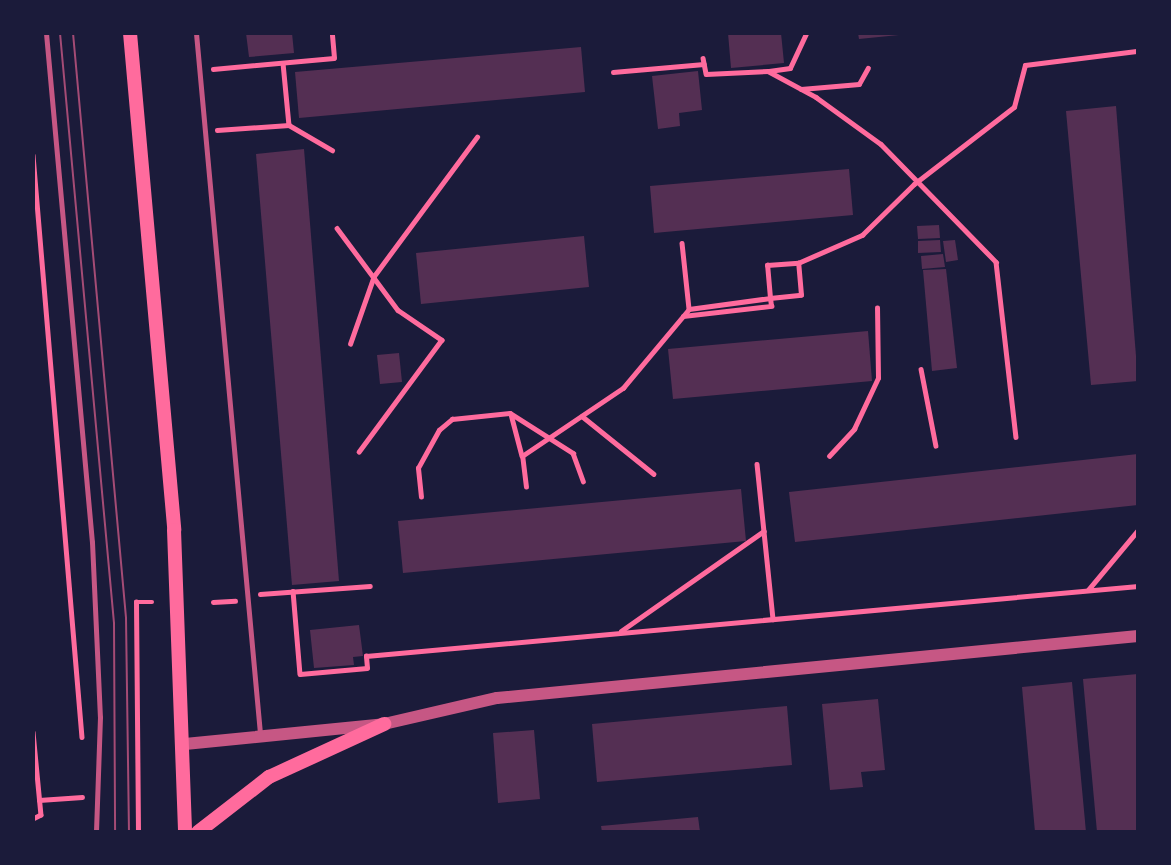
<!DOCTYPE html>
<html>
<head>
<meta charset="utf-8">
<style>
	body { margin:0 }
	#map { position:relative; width:1171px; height:865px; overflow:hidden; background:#1b1b3a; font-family:Roboto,sans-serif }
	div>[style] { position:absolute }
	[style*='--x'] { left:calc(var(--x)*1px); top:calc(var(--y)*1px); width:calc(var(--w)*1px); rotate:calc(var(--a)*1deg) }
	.building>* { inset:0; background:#542f53 }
	.path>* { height:4.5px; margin:-2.25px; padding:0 2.25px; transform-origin:2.25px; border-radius:2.25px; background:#ff6b9d }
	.service>* { height:5px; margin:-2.5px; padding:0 2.5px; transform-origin:2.5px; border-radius:2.5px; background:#c65784 }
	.tertiary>* { height:12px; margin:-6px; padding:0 6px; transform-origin:6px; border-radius:6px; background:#c65784 }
	.secondary>* { height:14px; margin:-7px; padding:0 7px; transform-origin:7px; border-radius:7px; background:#ff6b9d }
	.tram>* { height:2px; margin:-1px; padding:0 1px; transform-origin:1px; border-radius:1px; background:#a44b75 }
	span { translate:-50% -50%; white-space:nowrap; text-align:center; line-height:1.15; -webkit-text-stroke:7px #1b1b3a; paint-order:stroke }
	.frame { position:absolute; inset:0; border:35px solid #1b1b3a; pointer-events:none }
</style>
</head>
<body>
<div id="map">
	<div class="building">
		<i style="clip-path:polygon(246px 33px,292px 33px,294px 53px,249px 57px)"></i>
		<i style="clip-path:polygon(728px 33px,781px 33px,784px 63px,731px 68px)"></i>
		<i style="clip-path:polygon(858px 33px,899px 33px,899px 35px,859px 39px)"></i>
		<i style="clip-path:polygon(581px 47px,585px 92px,299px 118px,295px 72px)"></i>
		<i style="clip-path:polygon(698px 71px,702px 110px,679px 113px,680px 126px,658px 129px,652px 76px)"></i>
		<i style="clip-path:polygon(1116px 106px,1138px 381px,1091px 385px,1066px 111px)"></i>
		<i style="clip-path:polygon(304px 149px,339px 581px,292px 585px,256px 154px)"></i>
		<i style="clip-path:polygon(849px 169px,853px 215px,654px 233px,650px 186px)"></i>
		<i style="clip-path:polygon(939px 225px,940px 238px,918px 239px,917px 226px)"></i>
		<i style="clip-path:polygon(584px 236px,589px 287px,421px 304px,416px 253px)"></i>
		<i style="clip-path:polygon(940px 240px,941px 252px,918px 253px,918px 241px)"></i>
		<i style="clip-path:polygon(955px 240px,958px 260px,946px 262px,943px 241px)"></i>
		<i style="clip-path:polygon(943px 254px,945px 267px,922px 269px,921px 256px)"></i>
		<i style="clip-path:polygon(946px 269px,957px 368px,932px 371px,923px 270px)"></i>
		<i style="clip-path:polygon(868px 331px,872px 381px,673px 399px,668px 349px)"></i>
		<i style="clip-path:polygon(399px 353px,402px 382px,380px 384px,377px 355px)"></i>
		<i style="clip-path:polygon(1138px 454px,1138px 505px,795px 542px,789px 492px)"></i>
		<i style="clip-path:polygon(741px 489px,746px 541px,403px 573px,398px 521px)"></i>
		<i style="clip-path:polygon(359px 625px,363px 656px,353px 657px,354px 665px,314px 668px,310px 630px)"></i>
		<i style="clip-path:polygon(1138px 674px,1138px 832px,1097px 832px,1083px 679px)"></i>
		<i style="clip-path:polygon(1072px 682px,1086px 832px,1035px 832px,1022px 687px)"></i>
		<i style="clip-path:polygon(878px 699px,885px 770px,861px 772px,863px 787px,830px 790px,822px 704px)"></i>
		<i style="clip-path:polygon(787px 706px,792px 765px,597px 782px,592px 724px)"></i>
		<i style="clip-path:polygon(534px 730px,540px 799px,498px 803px,493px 733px)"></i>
		<i style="clip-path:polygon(698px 817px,700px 832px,602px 832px,601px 826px)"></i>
	</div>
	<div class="path">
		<i style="--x:703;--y:58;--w:16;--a:79"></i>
		<i style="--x:706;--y:74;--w:62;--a:-2.8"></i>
		<i style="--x:768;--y:71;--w:55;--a:28.4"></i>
		<i style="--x:816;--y:97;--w:80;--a:35.9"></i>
		<i style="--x:881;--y:144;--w:165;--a:45.7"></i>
		<i style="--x:996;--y:262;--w:176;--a:83.5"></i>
		<i style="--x:283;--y:63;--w:62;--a:84.5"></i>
		<i style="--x:289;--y:125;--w:50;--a:30.2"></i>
		<i style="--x:213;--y:69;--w:121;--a:-5.2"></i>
		<i style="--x:334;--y:58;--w:25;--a:-95"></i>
		<i style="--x:769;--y:71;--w:21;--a:-8"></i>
		<i style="--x:790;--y:68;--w:38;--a:-65"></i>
		<i style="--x:613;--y:72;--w:91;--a:-5"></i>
		<i style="--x:801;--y:89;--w:58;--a:-4.9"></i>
		<i style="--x:859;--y:84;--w:18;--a:-61"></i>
		<i style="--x:217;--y:130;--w:72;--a:-4"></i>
		<i style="--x:33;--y:155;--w:584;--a:85.19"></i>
		<i style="--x:337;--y:228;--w:102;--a:53.4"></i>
		<i style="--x:398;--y:310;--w:53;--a:34.3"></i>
		<i style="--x:442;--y:340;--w:139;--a:126.5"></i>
		<i style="--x:682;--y:243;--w:66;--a:83.9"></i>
		<i style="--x:683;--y:316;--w:89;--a:-6.5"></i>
		<i style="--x:771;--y:306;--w:8;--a:-97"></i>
		<i style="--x:770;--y:298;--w:31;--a:-6"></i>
		<i style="--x:801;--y:295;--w:32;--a:-95"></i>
		<i style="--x:350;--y:344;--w:72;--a:-70.6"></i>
		<i style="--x:374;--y:276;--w:173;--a:-53.5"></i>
		<i style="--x:921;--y:369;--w:78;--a:79"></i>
		<i style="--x:511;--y:414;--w:43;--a:75.3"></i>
		<i style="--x:582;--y:416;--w:92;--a:38.9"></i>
		<i style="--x:829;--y:456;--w:37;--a:-47"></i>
		<i style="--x:854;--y:429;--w:56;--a:-64.8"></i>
		<i style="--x:878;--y:378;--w:70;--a:-90.8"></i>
		<i style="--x:757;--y:464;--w:156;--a:84.1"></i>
		<i style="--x:526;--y:487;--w:31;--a:-97"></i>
		<i style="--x:522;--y:456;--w:122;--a:-34"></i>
		<i style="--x:623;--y:388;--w:103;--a:-50.1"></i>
		<i style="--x:689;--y:309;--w:82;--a:-7.7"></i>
		<i style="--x:770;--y:298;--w:33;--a:-95"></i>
		<i style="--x:767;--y:265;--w:31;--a:-4"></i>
		<i style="--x:798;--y:263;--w:70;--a:-23.6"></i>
		<i style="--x:862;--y:235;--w:73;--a:-44.4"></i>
		<i style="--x:914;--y:184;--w:126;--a:-37.6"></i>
		<i style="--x:1014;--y:107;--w:43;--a:-75.3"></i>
		<i style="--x:1025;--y:65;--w:114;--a:-7.1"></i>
		<i style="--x:421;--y:497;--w:29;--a:-96"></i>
		<i style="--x:418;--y:468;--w:43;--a:-61.1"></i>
		<i style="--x:439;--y:430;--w:17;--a:-40"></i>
		<i style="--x:452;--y:419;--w:58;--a:-5.9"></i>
		<i style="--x:510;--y:413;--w:75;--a:32.4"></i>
		<i style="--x:573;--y:453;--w:30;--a:70"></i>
		<i style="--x:1088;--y:590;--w:78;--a:-50.2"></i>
		<i style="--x:293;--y:591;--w:83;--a:85.2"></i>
		<i style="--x:300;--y:674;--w:67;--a:-5.1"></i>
		<i style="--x:367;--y:668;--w:12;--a:-95"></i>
		<i style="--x:366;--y:656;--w:775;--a:-5.18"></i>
		<i style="--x:260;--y:594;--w:110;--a:-4.2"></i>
		<i style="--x:213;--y:602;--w:22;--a:-3"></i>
		<i style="--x:621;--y:631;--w:174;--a:-35"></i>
		<i style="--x:33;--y:732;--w:83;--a:84.5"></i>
		<i style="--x:41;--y:815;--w:9;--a:153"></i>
		<i style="--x:39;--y:800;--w:43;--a:-4"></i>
		<i style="--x:138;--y:832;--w:230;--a:-90.5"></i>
		<i style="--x:136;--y:602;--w:16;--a:0"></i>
	</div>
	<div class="service">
		<i style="--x:46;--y:33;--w:511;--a:84.84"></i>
		<i style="--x:92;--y:542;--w:175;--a:87.4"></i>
		<i style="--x:100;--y:717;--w:115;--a:92"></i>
		<i style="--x:196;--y:33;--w:704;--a:84.78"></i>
	</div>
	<div class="tertiary">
		<i style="--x:185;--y:744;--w:200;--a:-5.7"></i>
		<i style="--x:384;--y:724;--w:116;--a:-13"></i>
		<i style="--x:497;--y:698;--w:644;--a:-5.52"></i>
	</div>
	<div class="secondary">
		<i style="--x:130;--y:33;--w:499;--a:84.9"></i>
		<i style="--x:174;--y:530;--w:302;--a:87.9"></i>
		<i style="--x:198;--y:832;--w:90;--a:-37.8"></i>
		<i style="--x:269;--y:777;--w:127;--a:-24.7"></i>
	</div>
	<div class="tram">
		<i style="--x:60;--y:33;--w:592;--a:84.77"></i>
		<i style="--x:114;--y:623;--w:209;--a:89.7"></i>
		<i style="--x:73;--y:33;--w:587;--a:84.82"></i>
		<i style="--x:126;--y:618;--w:214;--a:89.2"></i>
	</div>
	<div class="frame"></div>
</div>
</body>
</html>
